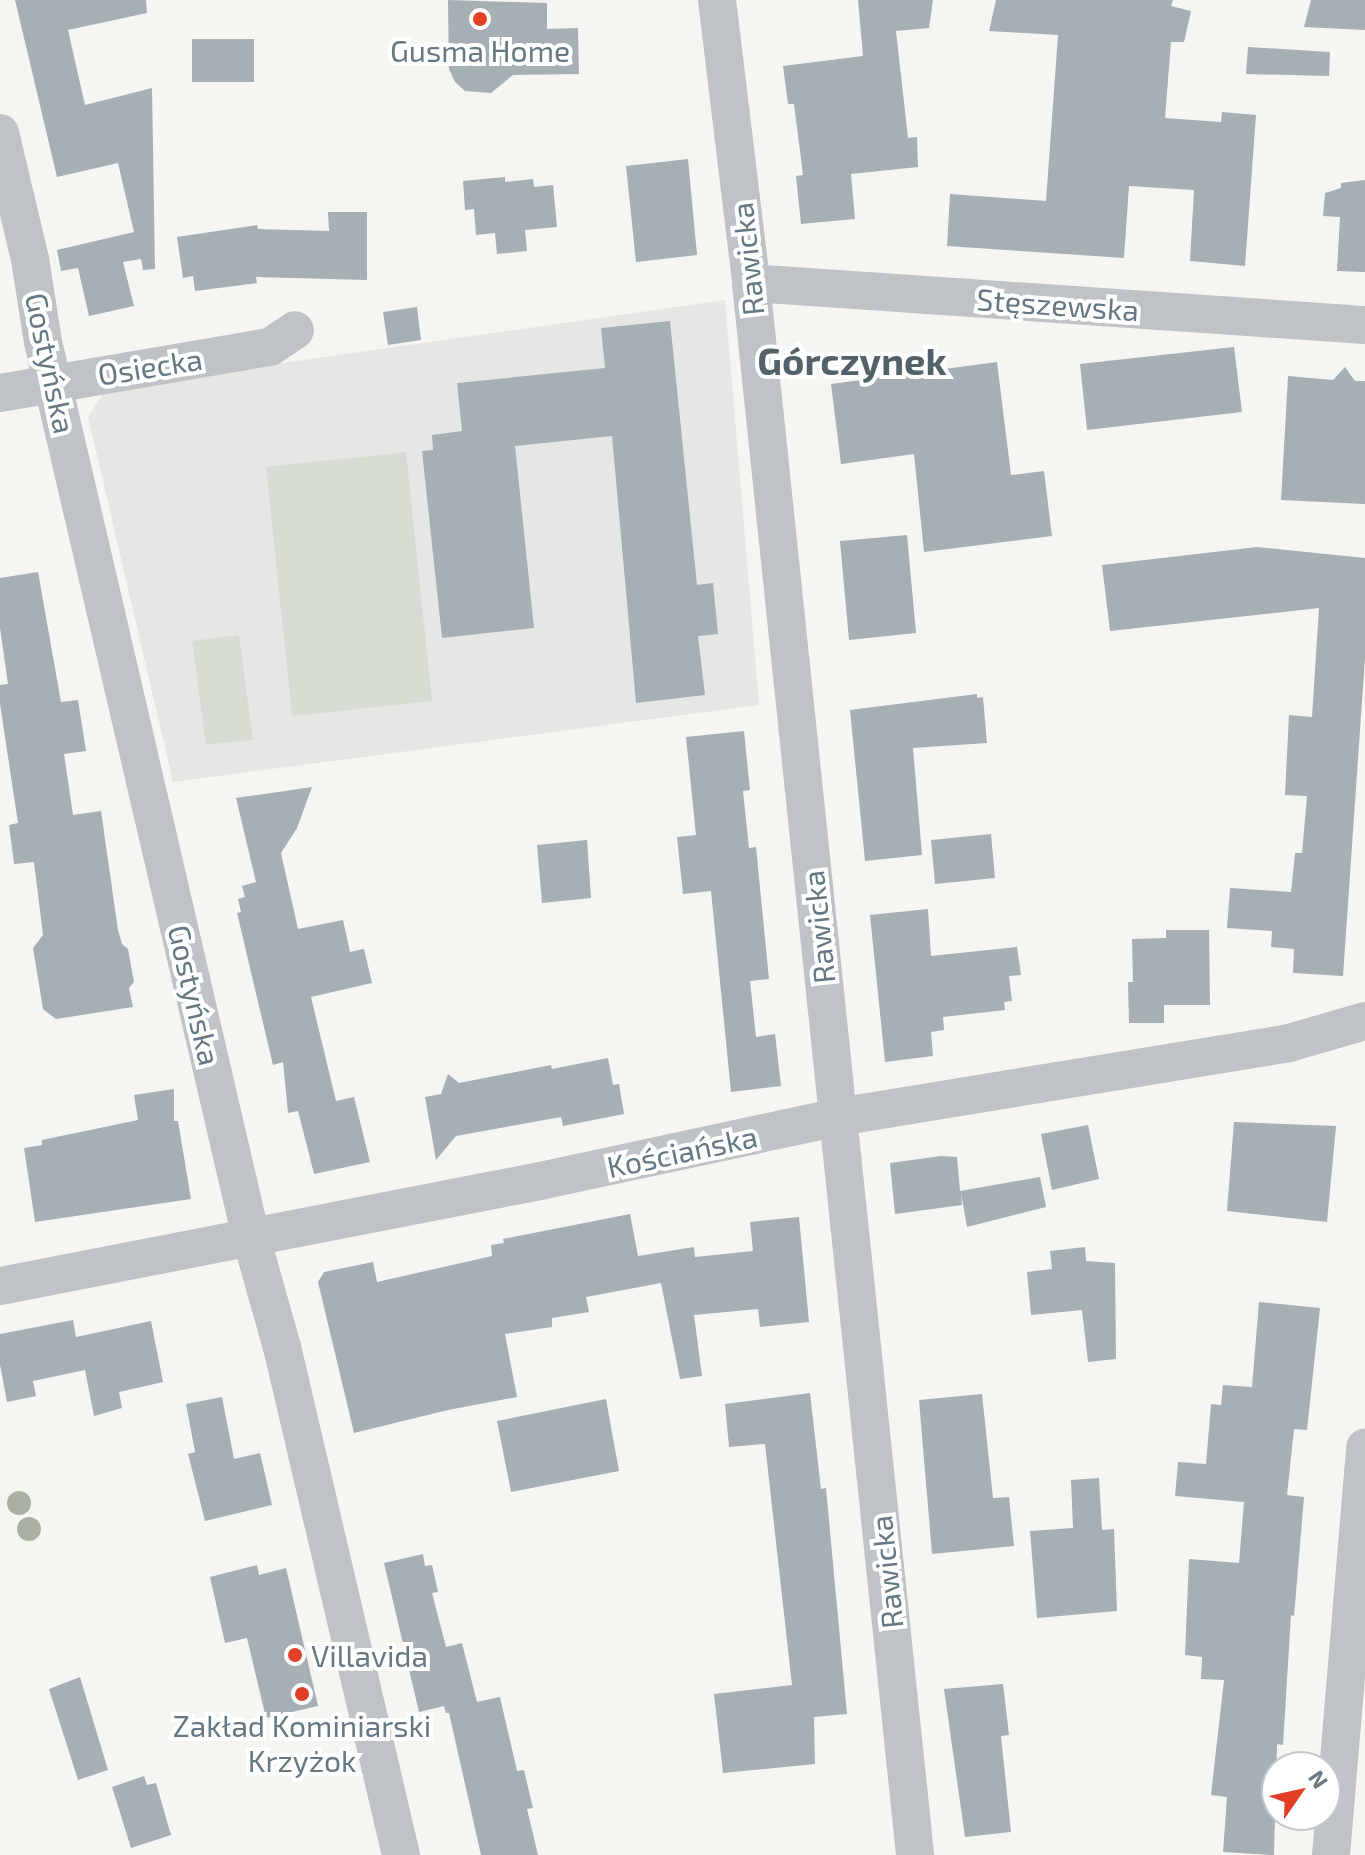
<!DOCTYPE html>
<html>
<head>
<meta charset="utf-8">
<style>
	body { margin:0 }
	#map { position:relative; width:1365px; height:1855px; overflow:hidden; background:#f6f5f2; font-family:"Exo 2",sans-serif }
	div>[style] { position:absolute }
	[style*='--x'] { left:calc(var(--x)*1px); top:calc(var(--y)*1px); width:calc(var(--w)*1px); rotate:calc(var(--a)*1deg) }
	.built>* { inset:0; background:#e6e7e5 }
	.green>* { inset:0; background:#d7dcd3 }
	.building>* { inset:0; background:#a5afb4 }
	.minor>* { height:38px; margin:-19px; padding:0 19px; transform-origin:19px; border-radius:19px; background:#bfc3c6 }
	.trees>* { width:24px; height:24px; margin:-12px; border-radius:50%; background:#a9b1a4 }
	.dots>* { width:22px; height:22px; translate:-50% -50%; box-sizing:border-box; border:4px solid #fff; border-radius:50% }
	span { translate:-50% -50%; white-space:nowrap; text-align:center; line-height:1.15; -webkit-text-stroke:8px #fff; paint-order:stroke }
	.poi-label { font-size:30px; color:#657883 }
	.left { translate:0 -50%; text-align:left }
	.street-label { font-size:30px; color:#657883 }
	.district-label { font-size:38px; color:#536168; font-weight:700 }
	.north { position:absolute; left:1261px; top:1751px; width:80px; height:80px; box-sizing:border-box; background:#fff; border:2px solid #c1c9cd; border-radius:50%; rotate:56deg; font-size:22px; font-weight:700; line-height:32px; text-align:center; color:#657883 }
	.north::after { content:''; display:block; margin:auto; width:28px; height:36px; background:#e14026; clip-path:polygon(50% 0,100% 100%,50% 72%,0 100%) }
</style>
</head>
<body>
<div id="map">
	<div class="built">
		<i style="clip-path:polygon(725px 300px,759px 705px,173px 782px,88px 417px,107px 388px)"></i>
	</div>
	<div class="green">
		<i style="clip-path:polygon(406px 452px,432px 701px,292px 716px,266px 467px)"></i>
		<i style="clip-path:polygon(239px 635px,253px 740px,206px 745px,192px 641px)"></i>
	</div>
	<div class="building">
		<i style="clip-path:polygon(15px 0,146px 0,147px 13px,68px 30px,85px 105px,152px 88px,155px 269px,143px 270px,141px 259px,123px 262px,134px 306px,89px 316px,78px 268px,61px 271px,57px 250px,134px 232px,118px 163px,57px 177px)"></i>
		<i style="clip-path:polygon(448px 0,547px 3px,547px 29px,578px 28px,579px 74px,513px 75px,491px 93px,465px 91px,455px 82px,449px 69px)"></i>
		<i style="clip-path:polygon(858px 0,933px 0,929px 28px,896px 31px,908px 138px,917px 137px,918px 167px,851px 174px,855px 219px,801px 224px,796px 176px,803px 175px,794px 104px,788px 104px,783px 66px,863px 56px)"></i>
		<i style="clip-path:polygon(996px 0,1173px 0,1171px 6px,1191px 11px,1184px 42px,1171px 42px,1165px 118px,1221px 122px,1222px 112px,1256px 115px,1245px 266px,1190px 261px,1194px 190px,1129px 186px,1124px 258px,947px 246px,950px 194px,1046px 201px,1058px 35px,989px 31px)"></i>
		<i style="clip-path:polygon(1311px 0,1365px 0,1365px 30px,1304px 27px)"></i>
		<i style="clip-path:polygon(192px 39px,254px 39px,254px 82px,192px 82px)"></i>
		<i style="clip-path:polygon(1248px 47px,1330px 52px,1329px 76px,1246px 74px)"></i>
		<i style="clip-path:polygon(688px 159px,697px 255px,636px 262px,626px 166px)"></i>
		<i style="clip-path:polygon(505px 177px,505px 182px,533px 179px,534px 187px,553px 185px,557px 227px,525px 230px,527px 251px,497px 254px,495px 233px,476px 235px,474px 209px,465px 210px,463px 181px)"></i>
		<i style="clip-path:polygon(1365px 180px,1365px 272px,1337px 271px,1340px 217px,1323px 216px,1325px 193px,1341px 188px,1341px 183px)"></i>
		<i style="clip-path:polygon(328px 212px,367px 212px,367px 280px,256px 277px,257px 283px,195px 291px,193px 276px,183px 278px,177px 237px,257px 225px,258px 229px,329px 231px)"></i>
		<i style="clip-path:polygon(417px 307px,421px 340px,388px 345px,383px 312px)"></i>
		<i style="clip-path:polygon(670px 321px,697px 585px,713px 583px,718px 634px,698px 636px,705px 695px,636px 703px,612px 436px,515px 446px,534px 628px,442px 638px,422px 451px,433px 450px,432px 435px,462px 431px,457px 383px,605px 368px,601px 328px)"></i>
		<i style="clip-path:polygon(1234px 347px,1242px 412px,1087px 430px,1080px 364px)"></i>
		<i style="clip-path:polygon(997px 362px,1011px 475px,1044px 471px,1052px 536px,924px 552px,914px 454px,841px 464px,831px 384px)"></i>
		<i style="clip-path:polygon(1345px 367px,1355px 381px,1365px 381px,1365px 504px,1281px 500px,1288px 376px,1333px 380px)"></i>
		<i style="clip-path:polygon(907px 535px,916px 633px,849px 640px,840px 541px)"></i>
		<i style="clip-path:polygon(1257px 547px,1365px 558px,1365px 658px,1343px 976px,1293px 973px,1294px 949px,1271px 947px,1272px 931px,1227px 928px,1230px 888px,1291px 892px,1295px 853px,1302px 853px,1307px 796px,1285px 795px,1289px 715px,1312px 717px,1319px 608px,1110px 631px,1102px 565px)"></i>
		<i style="clip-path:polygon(38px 572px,61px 702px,78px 700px,86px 751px,64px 754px,73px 815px,101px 811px,118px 930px,122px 944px,128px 949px,134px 982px,129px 988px,133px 1007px,56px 1019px,43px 1009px,33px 948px,43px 935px,34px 862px,14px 864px,9px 825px,18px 823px,0 704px,0 685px,8px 684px,0 628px,0 578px)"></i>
		<i style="clip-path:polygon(977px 694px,977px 698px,983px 697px,987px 743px,913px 748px,922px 855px,865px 861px,850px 710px)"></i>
		<i style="clip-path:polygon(744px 731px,750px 790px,743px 791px,749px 848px,756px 847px,769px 979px,750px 981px,756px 1037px,775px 1034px,781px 1086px,731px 1092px,711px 891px,683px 894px,677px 837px,696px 835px,686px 737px)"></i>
		<i style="clip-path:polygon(312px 787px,297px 828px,281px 853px,298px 929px,343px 920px,350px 952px,364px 949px,372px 983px,311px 997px,336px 1101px,354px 1097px,370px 1162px,314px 1174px,298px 1111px,288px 1113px,283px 1062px,273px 1065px,237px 913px,241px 912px,238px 899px,245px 897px,242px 886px,256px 882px,236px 798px)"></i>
		<i style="clip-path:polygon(991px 834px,995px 878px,935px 884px,931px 840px)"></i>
		<i style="clip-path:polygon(587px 840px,591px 898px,542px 903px,537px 845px)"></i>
		<i style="clip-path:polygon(928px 909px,931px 956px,1017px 947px,1021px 975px,1009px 976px,1012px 1001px,1004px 1002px,1005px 1010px,943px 1017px,944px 1030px,931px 1032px,933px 1056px,885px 1062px,870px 915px)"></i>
		<i style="clip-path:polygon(1166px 930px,1209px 930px,1210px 1005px,1164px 1005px,1164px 1023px,1129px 1023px,1128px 982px,1133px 982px,1132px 939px,1166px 938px)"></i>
		<i style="clip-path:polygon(608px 1058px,613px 1085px,619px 1084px,624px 1114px,563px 1126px,561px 1117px,456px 1136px,436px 1160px,425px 1097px,441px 1094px,448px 1074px,459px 1083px,551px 1065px,552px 1069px)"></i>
		<i style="clip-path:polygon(174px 1089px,174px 1121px,178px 1121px,191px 1199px,35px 1222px,24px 1148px,42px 1145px,42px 1140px,138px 1120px,134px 1095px)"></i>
		<i style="clip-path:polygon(1234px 1122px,1336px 1126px,1327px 1222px,1227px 1211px)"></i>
		<i style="clip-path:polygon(1088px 1125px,1099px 1179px,1052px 1190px,1041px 1134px)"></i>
		<i style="clip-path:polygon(941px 1156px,957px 1157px,960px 1191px,1040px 1177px,1046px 1207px,967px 1227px,961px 1193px,962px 1205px,895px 1214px,890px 1163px)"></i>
		<i style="clip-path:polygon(630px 1214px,638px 1256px,694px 1247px,695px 1257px,753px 1251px,750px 1222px,799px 1217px,809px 1322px,760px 1327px,758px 1309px,694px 1315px,702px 1376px,680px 1379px,661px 1283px,586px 1297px,589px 1312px,552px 1318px,552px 1327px,505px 1334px,517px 1397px,448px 1410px,354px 1433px,318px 1282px,324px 1272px,373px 1262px,377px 1282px,492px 1256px,491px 1245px,504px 1243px,503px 1239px)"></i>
		<i style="clip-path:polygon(1085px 1247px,1086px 1261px,1115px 1263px,1116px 1359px,1088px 1362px,1082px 1310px,1031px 1315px,1027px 1272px,1052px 1269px,1050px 1251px)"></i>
		<i style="clip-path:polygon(1259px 1302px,1320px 1308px,1307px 1430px,1294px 1429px,1287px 1495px,1304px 1497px,1294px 1616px,1291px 1615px,1283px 1745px,1277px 1744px,1274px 1855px,1223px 1852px,1227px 1797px,1211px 1795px,1224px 1680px,1201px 1679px,1202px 1657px,1185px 1655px,1189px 1559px,1239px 1563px,1244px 1502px,1175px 1496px,1178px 1462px,1206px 1464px,1211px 1404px,1221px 1405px,1223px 1385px,1252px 1387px)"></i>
		<i style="clip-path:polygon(73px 1320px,76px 1337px,151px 1321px,163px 1382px,119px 1392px,122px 1408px,94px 1416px,85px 1370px,33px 1381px,36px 1396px,7px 1402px,0 1365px,0 1334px)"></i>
		<i style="clip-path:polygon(810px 1393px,821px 1489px,826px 1488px,847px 1714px,814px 1717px,815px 1764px,723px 1773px,714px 1694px,792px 1685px,765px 1444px,729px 1447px,725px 1404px)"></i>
		<i style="clip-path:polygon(982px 1394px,993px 1498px,1009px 1497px,1014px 1546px,932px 1554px,919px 1400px)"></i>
		<i style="clip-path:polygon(222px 1397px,234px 1459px,260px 1453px,272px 1505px,205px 1521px,188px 1454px,195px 1452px,186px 1404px)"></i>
		<i style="clip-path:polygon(606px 1399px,619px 1471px,511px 1492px,497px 1421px)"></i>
		<i style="clip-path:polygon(1099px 1478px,1102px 1530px,1114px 1529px,1117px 1611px,1037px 1618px,1030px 1531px,1073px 1528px,1071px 1480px)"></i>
		<i style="clip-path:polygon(423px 1554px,425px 1566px,432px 1565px,438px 1592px,432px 1593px,446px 1647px,462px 1643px,477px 1702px,500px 1697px,517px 1771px,524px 1770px,533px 1808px,527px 1809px,538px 1855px,481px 1855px,449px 1713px,446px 1713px,444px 1706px,419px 1712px,384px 1563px)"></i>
		<i style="clip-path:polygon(257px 1565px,259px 1575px,286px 1568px,318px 1706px,266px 1718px,247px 1638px,225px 1643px,210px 1577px)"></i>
		<i style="clip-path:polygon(80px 1677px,108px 1770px,78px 1780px,49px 1689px)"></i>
		<i style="clip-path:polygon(1003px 1684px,1009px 1735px,1001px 1736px,1011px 1832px,965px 1837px,944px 1689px)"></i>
		<i style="clip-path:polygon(144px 1776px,147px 1785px,156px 1783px,171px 1835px,131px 1848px,112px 1787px)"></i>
	</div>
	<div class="minor">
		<i style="--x:717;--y:0;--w:285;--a:83.1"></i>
		<i style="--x:751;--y:283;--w:1581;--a:84.04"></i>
		<i style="--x:0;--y:133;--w:130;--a:76.6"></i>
		<i style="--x:30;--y:259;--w:84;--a:81.1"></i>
		<i style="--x:43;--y:342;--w:919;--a:76.92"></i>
		<i style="--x:251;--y:1237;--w:114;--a:74.3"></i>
		<i style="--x:282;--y:1347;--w:522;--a:76.82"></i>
		<i style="--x:751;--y:283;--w:615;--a:3.91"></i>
		<i style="--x:0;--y:393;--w:274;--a:-9.7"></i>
		<i style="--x:270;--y:347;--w:30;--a:-34"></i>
		<i style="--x:0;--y:1286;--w:550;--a:-11"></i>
		<i style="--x:540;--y:1181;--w:305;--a:-12.1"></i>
		<i style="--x:838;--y:1117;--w:457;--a:-9.3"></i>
		<i style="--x:1289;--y:1043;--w:79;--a:-16.1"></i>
		<i style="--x:1331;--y:1855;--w:409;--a:-85.2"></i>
	</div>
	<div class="trees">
		<i style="left:19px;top:1503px"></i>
		<i style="left:29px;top:1529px"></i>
	</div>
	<div class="dots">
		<i style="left:480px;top:19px;background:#e14026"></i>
		<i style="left:295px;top:1655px;background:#e14026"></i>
		<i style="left:302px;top:1694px;background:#e14026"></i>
	</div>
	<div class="poi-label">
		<span style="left:480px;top:50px">Gusma Home</span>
		<span class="left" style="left:311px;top:1655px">Villavida</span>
		<span style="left:302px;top:1742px">Zakład Kominiarski<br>Krzyżok</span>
	</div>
	<div class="street-label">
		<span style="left:747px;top:259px;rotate:-96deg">Rawicka</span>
		<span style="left:1058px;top:304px;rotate:4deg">Stęszewska</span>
		<span style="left:51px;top:363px;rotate:78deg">Gostyńska</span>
		<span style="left:150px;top:366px;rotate:-9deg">Osiecka</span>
		<span style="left:818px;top:927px;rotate:-96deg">Rawicka</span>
		<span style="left:195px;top:995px;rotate:77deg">Gostyńska</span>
		<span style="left:682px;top:1151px;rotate:-12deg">Kościańska</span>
		<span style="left:886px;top:1572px;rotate:-96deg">Rawicka</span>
	</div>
	<div class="district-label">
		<span style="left:852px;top:361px">Górczynek</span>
	</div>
	<div class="north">N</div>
</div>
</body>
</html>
